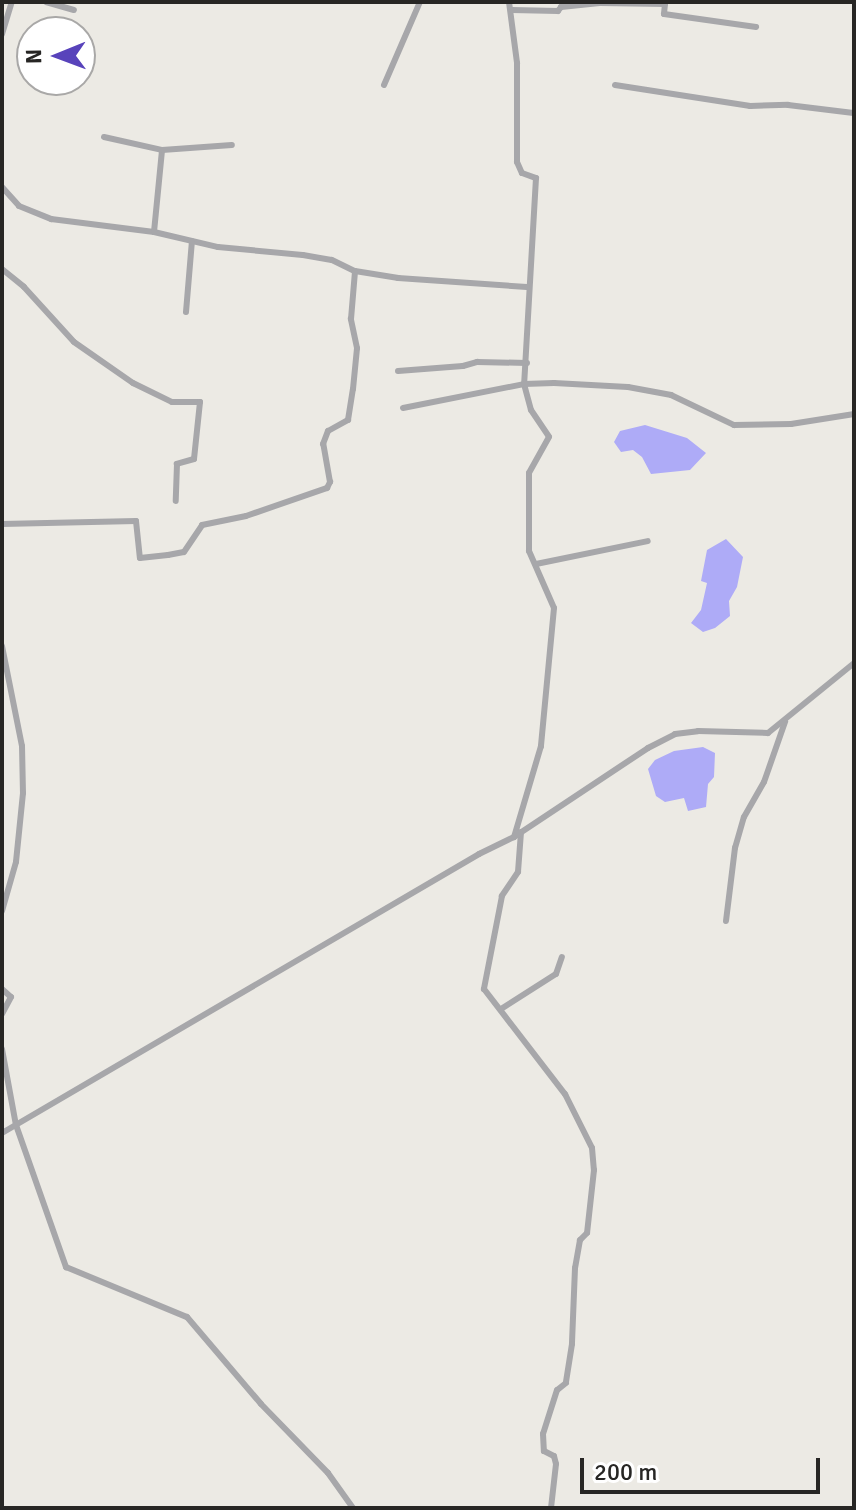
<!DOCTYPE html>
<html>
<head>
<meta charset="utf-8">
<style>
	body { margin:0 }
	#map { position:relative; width:856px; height:1510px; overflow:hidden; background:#eceae4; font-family:Signika,sans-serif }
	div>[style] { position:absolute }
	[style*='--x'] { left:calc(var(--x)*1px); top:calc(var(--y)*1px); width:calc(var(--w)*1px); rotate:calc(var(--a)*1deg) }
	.water>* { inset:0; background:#aeabf7 }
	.street>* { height:6px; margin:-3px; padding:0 3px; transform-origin:3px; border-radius:3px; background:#a7a7aa }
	span { translate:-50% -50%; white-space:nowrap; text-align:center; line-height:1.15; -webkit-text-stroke:8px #fff; paint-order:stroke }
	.frame { position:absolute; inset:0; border:4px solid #272624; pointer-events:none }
	.north { position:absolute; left:16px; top:16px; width:80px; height:80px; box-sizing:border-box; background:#fff; border:2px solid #a9a8a7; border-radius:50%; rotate:269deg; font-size:22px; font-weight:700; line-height:32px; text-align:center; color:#272624 }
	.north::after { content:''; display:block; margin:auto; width:28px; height:36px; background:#5843bb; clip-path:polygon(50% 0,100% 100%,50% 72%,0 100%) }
	.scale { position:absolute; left:580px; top:1458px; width:240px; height:36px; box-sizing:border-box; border:4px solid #272624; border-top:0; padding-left:10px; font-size:24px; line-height:28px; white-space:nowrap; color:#272624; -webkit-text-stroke:6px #fff; paint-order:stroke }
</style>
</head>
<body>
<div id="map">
	<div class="water">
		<i style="clip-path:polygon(645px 425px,687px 438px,706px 453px,690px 470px,651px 474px,642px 457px,633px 450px,621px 452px,614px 442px,620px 431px)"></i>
		<i style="clip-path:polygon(726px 539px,743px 557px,737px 587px,729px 601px,730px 616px,715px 628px,703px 632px,691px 623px,701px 610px,707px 583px,701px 581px,707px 550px)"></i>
		<i style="clip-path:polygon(703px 747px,715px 753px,714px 777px,708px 784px,706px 807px,688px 811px,684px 798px,665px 802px,656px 796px,648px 769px,655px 760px,674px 751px)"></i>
	</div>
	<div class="street">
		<i style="--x:46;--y:2;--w:29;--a:16"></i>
		<i style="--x:509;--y:2;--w:62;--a:82.5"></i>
		<i style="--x:517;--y:63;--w:99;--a:90"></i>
		<i style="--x:517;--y:162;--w:12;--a:66"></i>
		<i style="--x:522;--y:173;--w:15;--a:20"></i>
		<i style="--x:536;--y:178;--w:206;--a:93.3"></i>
		<i style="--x:524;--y:384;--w:27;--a:75"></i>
		<i style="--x:531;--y:410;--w:32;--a:56"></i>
		<i style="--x:549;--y:437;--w:41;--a:119.1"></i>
		<i style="--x:529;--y:473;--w:78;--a:90"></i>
		<i style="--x:529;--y:551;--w:62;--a:66.3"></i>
		<i style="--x:554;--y:608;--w:139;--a:95.4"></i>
		<i style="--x:541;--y:746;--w:95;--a:106.5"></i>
		<i style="--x:512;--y:10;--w:46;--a:1.2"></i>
		<i style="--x:558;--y:11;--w:5;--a:-53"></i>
		<i style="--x:561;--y:7;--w:39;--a:-6"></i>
		<i style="--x:600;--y:3;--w:65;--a:0.9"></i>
		<i style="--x:665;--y:4;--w:10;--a:96"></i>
		<i style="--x:664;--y:14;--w:93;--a:8"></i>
		<i style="--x:2;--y:34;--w:34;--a:-73"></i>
		<i style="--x:384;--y:85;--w:90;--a:-66.6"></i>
		<i style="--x:615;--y:85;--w:137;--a:8.8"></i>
		<i style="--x:750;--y:106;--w:38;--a:-2"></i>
		<i style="--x:788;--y:105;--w:66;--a:6.9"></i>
		<i style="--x:104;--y:137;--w:59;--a:12.6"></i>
		<i style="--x:2;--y:187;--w:25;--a:48"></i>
		<i style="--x:19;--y:206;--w:35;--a:22"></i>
		<i style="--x:51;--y:219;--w:104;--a:7.2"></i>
		<i style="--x:154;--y:232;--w:66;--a:13.2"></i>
		<i style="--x:218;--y:247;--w:85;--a:5.4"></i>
		<i style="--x:303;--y:255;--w:29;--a:10"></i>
		<i style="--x:332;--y:260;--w:25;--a:26"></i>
		<i style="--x:355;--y:271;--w:44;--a:9.2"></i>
		<i style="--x:398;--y:278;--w:129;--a:4"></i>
		<i style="--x:154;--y:232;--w:82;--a:-84.4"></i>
		<i style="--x:162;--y:150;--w:70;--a:-4.1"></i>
		<i style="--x:2;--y:269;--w:28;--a:39"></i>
		<i style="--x:24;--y:287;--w:74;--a:47.7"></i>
		<i style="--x:74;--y:342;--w:72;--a:34.8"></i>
		<i style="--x:133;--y:383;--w:43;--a:26"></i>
		<i style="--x:172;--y:402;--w:28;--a:0"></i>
		<i style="--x:200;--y:402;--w:57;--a:96"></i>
		<i style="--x:194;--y:459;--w:18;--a:164"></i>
		<i style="--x:177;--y:464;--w:37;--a:92"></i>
		<i style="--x:186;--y:312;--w:71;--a:-85.2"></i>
		<i style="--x:398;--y:371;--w:65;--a:-4.4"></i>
		<i style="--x:463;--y:366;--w:15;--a:-16"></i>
		<i style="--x:477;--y:362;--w:50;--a:1.1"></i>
		<i style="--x:403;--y:408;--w:123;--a:-11.2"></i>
		<i style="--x:524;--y:384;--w:30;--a:-2"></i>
		<i style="--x:554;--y:383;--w:74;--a:3.1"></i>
		<i style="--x:628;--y:387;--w:44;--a:10.5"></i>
		<i style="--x:671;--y:395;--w:70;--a:25.5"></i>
		<i style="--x:734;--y:425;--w:57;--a:-1"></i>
		<i style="--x:791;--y:424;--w:64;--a:-9"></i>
		<i style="--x:2;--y:524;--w:134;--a:-1.3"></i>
		<i style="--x:136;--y:521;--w:37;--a:84"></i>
		<i style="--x:140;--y:558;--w:28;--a:-6"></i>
		<i style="--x:168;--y:555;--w:16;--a:-11"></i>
		<i style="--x:184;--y:552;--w:32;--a:-56"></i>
		<i style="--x:202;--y:525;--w:45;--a:-11.6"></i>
		<i style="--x:246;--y:516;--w:86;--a:-19.1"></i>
		<i style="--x:327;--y:488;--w:7;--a:-63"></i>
		<i style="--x:330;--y:482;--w:39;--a:-100"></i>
		<i style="--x:323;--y:444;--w:14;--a:-69"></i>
		<i style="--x:328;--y:431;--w:23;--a:-29"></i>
		<i style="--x:348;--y:420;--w:31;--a:-81"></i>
		<i style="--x:353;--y:389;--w:41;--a:-84.4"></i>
		<i style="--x:357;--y:348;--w:30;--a:-102"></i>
		<i style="--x:351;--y:319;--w:48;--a:-85.2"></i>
		<i style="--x:536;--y:564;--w:114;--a:-11.6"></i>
		<i style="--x:2;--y:646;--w:102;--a:78.7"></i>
		<i style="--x:22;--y:746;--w:47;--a:88.8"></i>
		<i style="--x:23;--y:793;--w:69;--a:95.8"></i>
		<i style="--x:16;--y:862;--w:51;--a:105.9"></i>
		<i style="--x:521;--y:832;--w:40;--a:94.3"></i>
		<i style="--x:518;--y:872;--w:29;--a:124"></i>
		<i style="--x:502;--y:896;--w:95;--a:101"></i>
		<i style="--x:484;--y:989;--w:133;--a:52.4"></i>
		<i style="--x:565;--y:1094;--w:60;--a:63.4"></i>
		<i style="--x:592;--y:1148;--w:22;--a:85"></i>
		<i style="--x:594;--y:1170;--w:63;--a:96.3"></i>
		<i style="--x:587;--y:1233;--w:10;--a:135"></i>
		<i style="--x:580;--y:1240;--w:28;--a:100"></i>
		<i style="--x:575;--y:1268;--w:76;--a:92.3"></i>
		<i style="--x:572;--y:1344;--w:39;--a:99"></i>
		<i style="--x:566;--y:1383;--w:11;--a:142"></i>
		<i style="--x:557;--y:1390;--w:46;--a:107.7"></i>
		<i style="--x:543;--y:1434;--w:17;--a:87"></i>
		<i style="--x:544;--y:1451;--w:11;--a:27"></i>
		<i style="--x:554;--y:1456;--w:8;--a:76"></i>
		<i style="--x:556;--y:1464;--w:44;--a:96.5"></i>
		<i style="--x:726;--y:921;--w:74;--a:-83"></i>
		<i style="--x:735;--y:848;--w:32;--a:-74"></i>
		<i style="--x:744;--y:817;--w:40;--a:-60.3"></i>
		<i style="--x:764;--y:782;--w:64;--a:-70.7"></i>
		<i style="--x:2;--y:989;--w:12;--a:42"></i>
		<i style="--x:11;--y:997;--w:19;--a:118"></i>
		<i style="--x:501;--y:1009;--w:65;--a:-32.5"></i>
		<i style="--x:556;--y:974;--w:18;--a:-71"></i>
		<i style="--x:2;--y:1049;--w:77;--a:79.6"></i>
		<i style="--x:16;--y:1125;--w:151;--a:70.6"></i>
		<i style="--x:66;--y:1267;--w:131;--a:22.5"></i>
		<i style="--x:187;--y:1317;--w:114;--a:49.6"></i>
		<i style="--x:261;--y:1404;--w:96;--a:45.8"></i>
		<i style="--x:328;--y:1473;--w:43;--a:54.5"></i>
		<i style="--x:2;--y:1133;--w:553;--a:-30.32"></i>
		<i style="--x:479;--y:854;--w:39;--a:-26"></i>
		<i style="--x:514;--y:837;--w:161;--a:-33.6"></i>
		<i style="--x:648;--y:748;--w:30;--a:-27"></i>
		<i style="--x:675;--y:734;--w:23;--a:-7"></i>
		<i style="--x:698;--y:731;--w:70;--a:1.6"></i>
		<i style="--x:768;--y:733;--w:111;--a:-39.1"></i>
	</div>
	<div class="frame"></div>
	<div class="north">N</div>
	<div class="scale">200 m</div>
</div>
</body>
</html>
